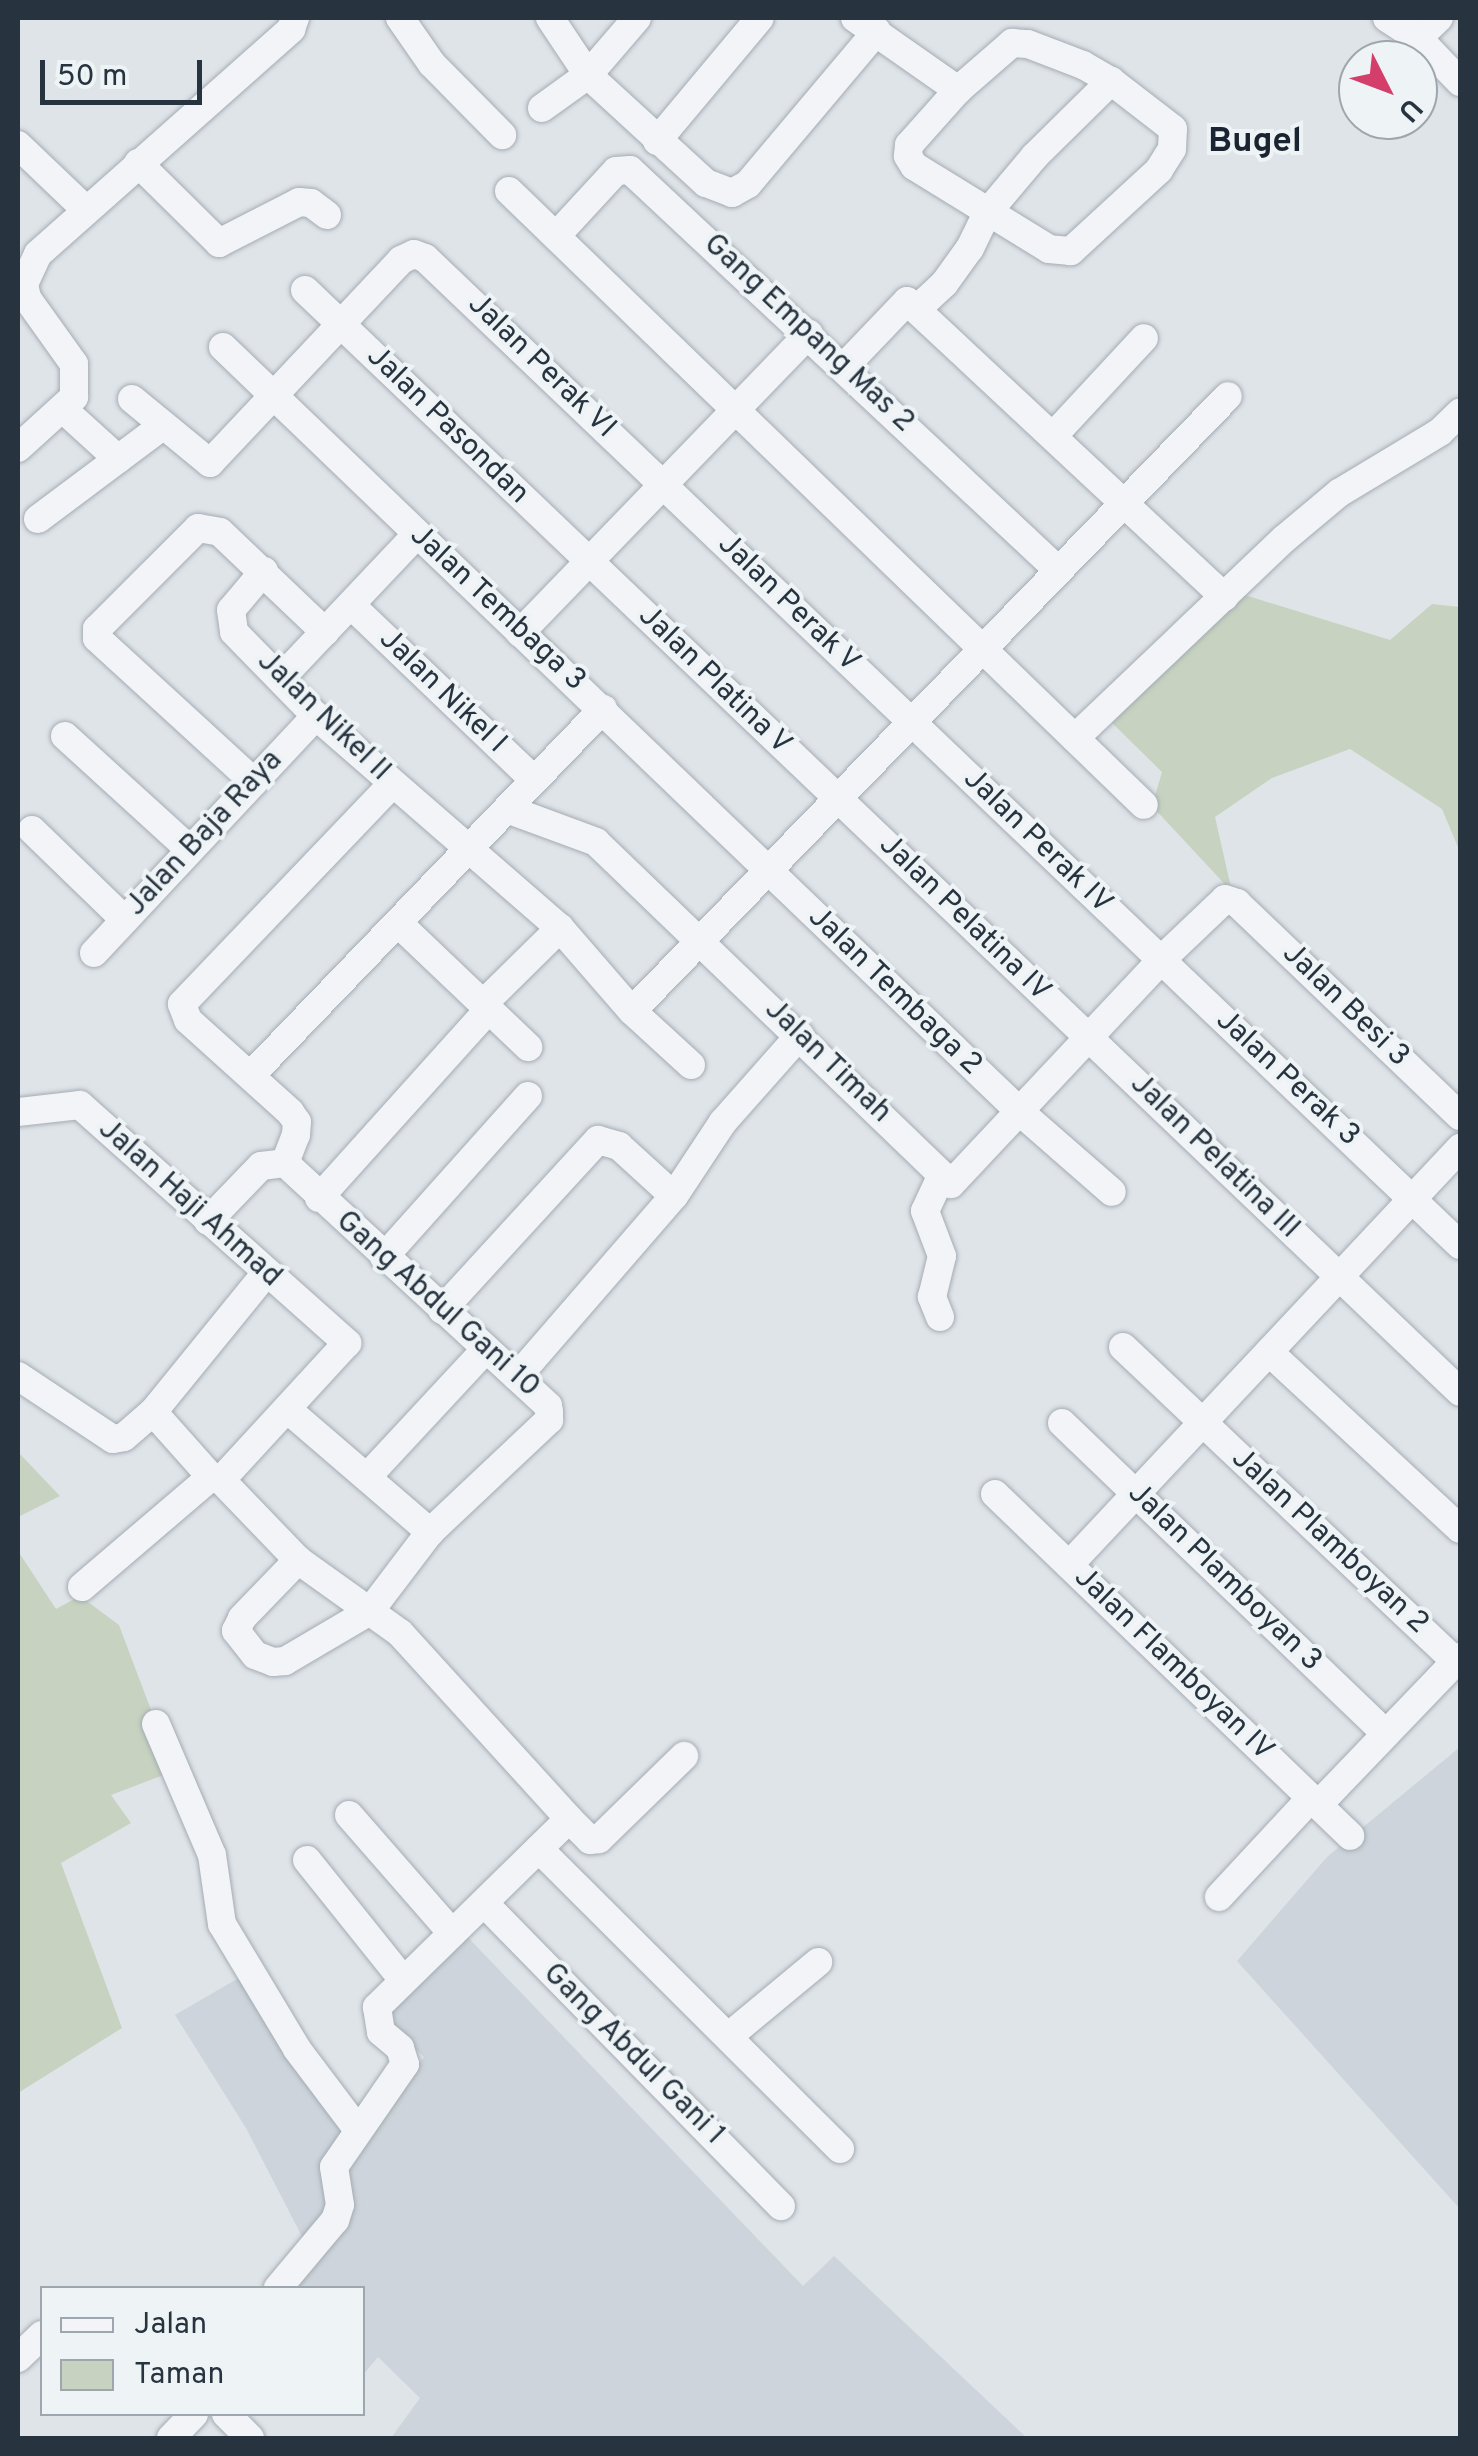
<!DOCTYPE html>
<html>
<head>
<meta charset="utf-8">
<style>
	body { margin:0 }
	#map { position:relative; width:1478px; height:2456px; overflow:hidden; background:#dfe4e9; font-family:Overpass,sans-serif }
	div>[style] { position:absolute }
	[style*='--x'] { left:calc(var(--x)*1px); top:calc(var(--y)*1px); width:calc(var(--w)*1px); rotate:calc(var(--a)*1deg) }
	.built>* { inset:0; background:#cdd4db }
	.green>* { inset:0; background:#c7d3c0 }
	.roads { filter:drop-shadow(0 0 2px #a4acb3) drop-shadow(0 0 2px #a4acb3) }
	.minor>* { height:28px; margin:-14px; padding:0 14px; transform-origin:14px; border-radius:14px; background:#f2f4f7 }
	span { translate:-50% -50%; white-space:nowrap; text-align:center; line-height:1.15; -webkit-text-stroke:8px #eef3f6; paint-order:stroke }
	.street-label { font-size:30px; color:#273440 }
	.quarter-label { font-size:35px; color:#1a2531; font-weight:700 }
	.frame { position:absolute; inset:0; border:20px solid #273440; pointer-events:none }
	.legend { position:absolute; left:40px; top:2286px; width:325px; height:130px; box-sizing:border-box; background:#eef3f6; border:2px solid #9ea7ad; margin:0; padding:12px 18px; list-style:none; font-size:30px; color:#273440 }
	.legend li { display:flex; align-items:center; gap:20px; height:50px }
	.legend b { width:50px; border:2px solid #9ea7ad }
	.north { position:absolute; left:1338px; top:40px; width:100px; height:100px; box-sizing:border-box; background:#eef3f6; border:2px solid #9ea7ad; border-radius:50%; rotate:132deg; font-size:28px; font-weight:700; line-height:40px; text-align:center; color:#273440 }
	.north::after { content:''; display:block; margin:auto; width:35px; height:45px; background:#d33f6a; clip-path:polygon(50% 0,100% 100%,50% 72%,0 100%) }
	.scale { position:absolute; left:40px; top:60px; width:162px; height:45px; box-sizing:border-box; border:5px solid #273440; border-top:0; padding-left:12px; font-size:30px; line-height:35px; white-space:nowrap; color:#273440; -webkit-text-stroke:8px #eef3f6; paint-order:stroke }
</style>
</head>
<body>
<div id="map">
	<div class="built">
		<i style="clip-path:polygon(1460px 1747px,1460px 2209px,1237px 1961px,1327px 1857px)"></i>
		<i style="clip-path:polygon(457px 1926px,803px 2286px,834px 2256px,1027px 2438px,391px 2438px,420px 2398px,378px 2357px,363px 2375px,362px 2288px,281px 2288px,311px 2254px,246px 2128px,175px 2015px,249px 1972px,362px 2131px,424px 2057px,374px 2012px)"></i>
	</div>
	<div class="green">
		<i style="clip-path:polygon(1245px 595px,1390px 640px,1432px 604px,1460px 607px,1460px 852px,1442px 809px,1350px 749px,1272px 778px,1215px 817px,1232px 892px,1152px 806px,1162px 772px,1104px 715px)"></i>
		<i style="clip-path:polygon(18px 1452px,60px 1496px,18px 1517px)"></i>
		<i style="clip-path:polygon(18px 1551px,56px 1609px,80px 1596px,119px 1625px,174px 1771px,111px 1795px,131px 1823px,61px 1863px,122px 2028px,18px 2093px)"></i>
	</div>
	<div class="roads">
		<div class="minor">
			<i style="--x:400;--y:18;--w:56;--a:55.2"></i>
			<i style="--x:432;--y:64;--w:100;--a:45.4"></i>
			<i style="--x:550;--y:18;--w:69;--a:56.3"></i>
			<i style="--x:588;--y:75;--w:160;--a:42.5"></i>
			<i style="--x:706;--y:183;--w:28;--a:21"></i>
			<i style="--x:732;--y:193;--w:18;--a:-29"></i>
			<i style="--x:748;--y:184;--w:200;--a:-49.9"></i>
			<i style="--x:855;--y:18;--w:126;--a:35"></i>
			<i style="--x:1387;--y:18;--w:37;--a:33"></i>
			<i style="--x:1418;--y:38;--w:61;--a:46.3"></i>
			<i style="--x:1418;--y:38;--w:29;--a:-44"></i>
			<i style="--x:1012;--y:43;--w:16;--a:4"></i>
			<i style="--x:1028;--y:44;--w:59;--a:20.9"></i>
			<i style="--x:1083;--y:65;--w:32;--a:30"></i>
			<i style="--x:1111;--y:81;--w:78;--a:37.7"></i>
			<i style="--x:1173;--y:129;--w:20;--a:93"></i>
			<i style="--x:1172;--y:149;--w:25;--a:122"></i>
			<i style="--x:1159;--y:170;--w:120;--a:137.4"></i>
			<i style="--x:1071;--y:251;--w:22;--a:-175"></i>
			<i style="--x:1049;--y:249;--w:158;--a:-148.4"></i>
			<i style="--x:914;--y:166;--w:12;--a:-121"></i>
			<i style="--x:908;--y:156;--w:11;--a:-85"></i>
			<i style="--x:909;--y:145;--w:74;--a:-48.3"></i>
			<i style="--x:958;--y:90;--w:72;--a:-41"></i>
			<i style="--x:542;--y:108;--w:57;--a:-35.7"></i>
			<i style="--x:588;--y:75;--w:75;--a:-49.3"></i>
			<i style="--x:657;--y:141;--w:160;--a:-50.1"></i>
			<i style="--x:18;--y:145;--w:94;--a:43.7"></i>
			<i style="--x:138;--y:163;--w:114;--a:44.6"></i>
			<i style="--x:219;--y:243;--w:90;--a:-27.1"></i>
			<i style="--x:299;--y:202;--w:12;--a:5"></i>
			<i style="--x:311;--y:203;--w:20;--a:37"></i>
			<i style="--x:509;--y:191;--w:883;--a:44.04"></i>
			<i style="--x:556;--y:236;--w:88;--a:-47.3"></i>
			<i style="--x:616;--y:171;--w:14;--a:-4"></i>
			<i style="--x:630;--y:170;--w:587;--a:43.07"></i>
			<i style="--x:305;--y:290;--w:1596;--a:43.65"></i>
			<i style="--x:917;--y:309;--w:37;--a:-43"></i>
			<i style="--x:944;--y:284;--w:44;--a:-54.2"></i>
			<i style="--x:970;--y:248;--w:39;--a:-64"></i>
			<i style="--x:987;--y:213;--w:75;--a:-49.9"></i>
			<i style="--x:1035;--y:156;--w:107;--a:-44.6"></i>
			<i style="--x:223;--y:347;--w:1103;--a:43.82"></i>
			<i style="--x:1019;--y:1111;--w:123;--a:41.1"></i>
			<i style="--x:844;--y:367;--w:91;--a:-46.3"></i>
			<i style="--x:907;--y:301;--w:434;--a:43"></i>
			<i style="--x:132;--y:399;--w:101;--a:39.4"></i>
			<i style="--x:210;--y:463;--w:279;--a:-46.7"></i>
			<i style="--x:401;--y:260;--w:14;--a:-25"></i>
			<i style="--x:414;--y:254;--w:12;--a:20"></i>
			<i style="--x:425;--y:258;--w:1430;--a:43.64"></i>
			<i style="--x:64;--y:410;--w:73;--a:42.2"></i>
			<i style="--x:1054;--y:435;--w:132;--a:-47.1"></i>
			<i style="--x:18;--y:448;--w:76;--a:-42.3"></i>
			<i style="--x:74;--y:397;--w:33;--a:-90"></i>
			<i style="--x:74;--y:364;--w:81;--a:-125.5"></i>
			<i style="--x:27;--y:298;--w:14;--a:-102"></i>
			<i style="--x:24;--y:284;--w:33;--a:-65"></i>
			<i style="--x:38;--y:254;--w:339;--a:-41.6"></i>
			<i style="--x:291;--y:29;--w:12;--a:-70"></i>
			<i style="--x:38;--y:519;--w:154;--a:-36.8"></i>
			<i style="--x:264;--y:571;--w:51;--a:130.2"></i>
			<i style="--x:231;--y:610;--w:22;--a:82"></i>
			<i style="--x:234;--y:632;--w:117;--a:45.7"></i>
			<i style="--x:316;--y:716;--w:323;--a:41"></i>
			<i style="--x:560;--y:928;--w:110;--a:49.1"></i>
			<i style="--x:632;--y:1011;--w:80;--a:42.5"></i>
			<i style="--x:351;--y:605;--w:252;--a:43.7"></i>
			<i style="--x:520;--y:633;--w:416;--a:-46"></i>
			<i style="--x:281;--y:678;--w:198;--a:-46.6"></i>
			<i style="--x:65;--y:736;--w:168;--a:42.3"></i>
			<i style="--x:1075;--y:738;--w:289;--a:-43.6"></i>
			<i style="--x:1284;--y:539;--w:72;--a:-39.9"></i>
			<i style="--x:1339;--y:493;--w:118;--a:-31.1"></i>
			<i style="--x:1440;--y:432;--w:28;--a:-44"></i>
			<i style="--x:254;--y:782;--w:213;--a:-137.5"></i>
			<i style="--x:97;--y:638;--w:9;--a:-90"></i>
			<i style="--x:97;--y:629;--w:143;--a:-45"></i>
			<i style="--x:198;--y:528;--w:22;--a:10"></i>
			<i style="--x:220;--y:532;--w:145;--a:43.6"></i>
			<i style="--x:507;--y:809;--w:95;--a:20.3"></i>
			<i style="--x:596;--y:842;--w:493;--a:43.9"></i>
			<i style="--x:951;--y:1184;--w:307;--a:-46.8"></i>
			<i style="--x:1161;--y:960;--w:88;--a:-43.6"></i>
			<i style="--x:1225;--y:899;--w:13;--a:18"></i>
			<i style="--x:1237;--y:903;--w:308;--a:43.7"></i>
			<i style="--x:32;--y:830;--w:129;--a:44.1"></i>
			<i style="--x:398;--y:923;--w:180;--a:43.6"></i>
			<i style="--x:94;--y:953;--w:325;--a:-46.9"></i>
			<i style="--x:484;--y:1003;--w:107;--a:-44.6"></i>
			<i style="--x:632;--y:1011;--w:856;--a:-45.9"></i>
			<i style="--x:251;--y:1075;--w:508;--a:-46.12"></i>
			<i style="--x:18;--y:1112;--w:62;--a:-6.4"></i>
			<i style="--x:80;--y:1105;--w:358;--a:41.7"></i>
			<i style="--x:347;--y:1343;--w:186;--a:132.6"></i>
			<i style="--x:285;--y:1163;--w:358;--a:42.7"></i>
			<i style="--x:548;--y:1406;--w:6;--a:81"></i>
			<i style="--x:549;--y:1412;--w:8;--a:90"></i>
			<i style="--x:549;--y:1420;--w:163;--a:136.7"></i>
			<i style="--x:430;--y:1532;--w:99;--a:127.2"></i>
			<i style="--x:370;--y:1611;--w:99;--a:149.5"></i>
			<i style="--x:285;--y:1661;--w:12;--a:175"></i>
			<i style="--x:273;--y:1662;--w:19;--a:-159"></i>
			<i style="--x:255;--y:1655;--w:31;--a:-128"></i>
			<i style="--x:236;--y:1631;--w:14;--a:-65"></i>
			<i style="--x:242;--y:1618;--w:81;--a:-46"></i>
			<i style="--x:285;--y:1163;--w:30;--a:-69"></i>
			<i style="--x:296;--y:1135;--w:13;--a:-86"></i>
			<i style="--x:297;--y:1122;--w:12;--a:-125"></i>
			<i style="--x:290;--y:1112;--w:137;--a:-138"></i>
			<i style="--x:188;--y:1020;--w:17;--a:-111"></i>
			<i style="--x:182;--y:1004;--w:304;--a:-46.3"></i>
			<i style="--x:319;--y:1198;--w:254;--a:-48"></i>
			<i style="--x:208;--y:1221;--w:76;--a:-46.1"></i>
			<i style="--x:261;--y:1166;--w:24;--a:-7"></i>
			<i style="--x:384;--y:1257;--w:216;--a:-48.2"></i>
			<i style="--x:442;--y:1310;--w:231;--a:-47.5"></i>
			<i style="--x:598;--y:1140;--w:22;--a:16"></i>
			<i style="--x:619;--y:1146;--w:74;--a:42.3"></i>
			<i style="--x:940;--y:1317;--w:22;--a:-112"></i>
			<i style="--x:932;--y:1297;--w:42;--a:-76.3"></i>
			<i style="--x:942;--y:1256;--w:48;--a:-110.7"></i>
			<i style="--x:925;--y:1211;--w:40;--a:-65"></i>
			<i style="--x:1123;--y:1347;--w:458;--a:43.4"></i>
			<i style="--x:1269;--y:1352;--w:260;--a:42.8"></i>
			<i style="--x:18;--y:1376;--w:114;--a:33.6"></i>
			<i style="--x:113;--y:1439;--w:11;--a:-10"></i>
			<i style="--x:124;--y:1437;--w:38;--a:-41"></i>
			<i style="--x:517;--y:1377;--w:240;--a:-49.1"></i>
			<i style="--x:674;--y:1196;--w:89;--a:-56.5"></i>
			<i style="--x:723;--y:1122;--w:116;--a:-48.5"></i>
			<i style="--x:287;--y:1409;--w:189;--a:40.7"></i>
			<i style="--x:1062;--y:1423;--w:449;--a:43.8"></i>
			<i style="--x:368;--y:1476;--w:173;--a:-47.1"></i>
			<i style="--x:211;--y:1477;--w:87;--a:-131.7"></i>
			<i style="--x:153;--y:1412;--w:179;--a:-50.9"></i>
			<i style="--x:995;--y:1494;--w:493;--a:43.9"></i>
			<i style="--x:1069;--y:1565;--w:572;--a:-46.84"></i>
			<i style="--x:82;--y:1587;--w:170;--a:-40.5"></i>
			<i style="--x:211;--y:1477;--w:10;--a:17"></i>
			<i style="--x:221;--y:1480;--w:111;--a:46.1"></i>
			<i style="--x:298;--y:1560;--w:125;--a:35.6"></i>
			<i style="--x:400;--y:1633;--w:251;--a:47.7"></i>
			<i style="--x:569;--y:1819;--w:269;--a:135.6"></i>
			<i style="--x:377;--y:2007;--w:25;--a:81"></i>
			<i style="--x:381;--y:2032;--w:25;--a:40"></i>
			<i style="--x:400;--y:2048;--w:17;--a:73"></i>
			<i style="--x:405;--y:2064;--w:125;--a:124.6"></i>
			<i style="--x:334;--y:2167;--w:38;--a:81"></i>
			<i style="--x:340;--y:2205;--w:16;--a:108"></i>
			<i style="--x:335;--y:2220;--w:89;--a:130"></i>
			<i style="--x:156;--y:1724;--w:142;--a:66.9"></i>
			<i style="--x:212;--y:1855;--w:70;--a:81.8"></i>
			<i style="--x:222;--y:1924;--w:146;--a:59"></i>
			<i style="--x:297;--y:2049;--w:101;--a:53"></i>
			<i style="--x:1318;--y:1805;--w:205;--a:-46.2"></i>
			<i style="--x:349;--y:1815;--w:157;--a:48.9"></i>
			<i style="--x:569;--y:1819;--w:30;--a:45"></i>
			<i style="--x:590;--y:1840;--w:9;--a:-6"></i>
			<i style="--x:599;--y:1839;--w:119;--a:-44.3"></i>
			<i style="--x:539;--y:1849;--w:425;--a:44.9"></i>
			<i style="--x:307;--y:1860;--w:154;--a:51.3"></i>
			<i style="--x:1219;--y:1897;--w:135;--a:-47.1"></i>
			<i style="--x:485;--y:1904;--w:423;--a:45.6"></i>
			<i style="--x:729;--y:2036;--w:116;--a:-39.7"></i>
			<i style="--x:18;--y:2358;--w:33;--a:-44"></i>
			<i style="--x:226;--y:2414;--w:34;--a:45"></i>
			<i style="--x:171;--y:2438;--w:33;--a:-46"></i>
		</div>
	</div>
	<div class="street-label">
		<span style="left:808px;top:334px;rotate:43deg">Gang Empang Mas 2</span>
		<span style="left:541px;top:367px;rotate:44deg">Jalan Perak VI</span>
		<span style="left:447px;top:426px;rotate:44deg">Jalan Pasondan</span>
		<span style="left:788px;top:604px;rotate:44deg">Jalan Perak V</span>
		<span style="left:497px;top:609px;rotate:43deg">Jalan Tembaga 3</span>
		<span style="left:714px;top:681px;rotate:44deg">Jalan Platina V</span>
		<span style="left:442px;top:692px;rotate:44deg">Jalan Nikel I</span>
		<span style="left:323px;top:717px;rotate:44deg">Jalan Nikel II</span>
		<span style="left:205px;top:834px;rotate:-47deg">Jalan Baja Raya</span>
		<span style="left:1037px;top:842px;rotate:44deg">Jalan Perak IV</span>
		<span style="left:964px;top:919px;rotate:44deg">Jalan Pelatina IV</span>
		<span style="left:894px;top:992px;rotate:44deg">Jalan Tembaga 2</span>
		<span style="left:1345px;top:1006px;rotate:44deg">Jalan Besi 3</span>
		<span style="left:827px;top:1062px;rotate:44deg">Jalan Timah</span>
		<span style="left:1287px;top:1079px;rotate:43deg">Jalan Perak 3</span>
		<span style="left:1214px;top:1157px;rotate:44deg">Jalan Pelatina III</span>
		<span style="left:189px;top:1204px;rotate:42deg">Jalan Haji Ahmad</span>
		<span style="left:437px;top:1305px;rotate:42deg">Gang Abdul Gani 10</span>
		<span style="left:1329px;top:1542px;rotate:43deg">Jalan Plamboyan 2</span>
		<span style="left:1224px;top:1578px;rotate:44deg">Jalan Plamboyan 3</span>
		<span style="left:1173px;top:1665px;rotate:44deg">Jalan Flamboyan IV</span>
		<span style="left:633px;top:2055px;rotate:45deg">Gang Abdul Gani 1</span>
	</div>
	<div class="quarter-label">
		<span style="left:1255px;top:142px">Bugel</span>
	</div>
	<div class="frame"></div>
	<ul class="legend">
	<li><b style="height:12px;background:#f2f4f7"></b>Jalan</li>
	<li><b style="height:28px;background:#c7d3c0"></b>Taman</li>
	</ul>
	<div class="north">U</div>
	<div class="scale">50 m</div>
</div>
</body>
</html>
